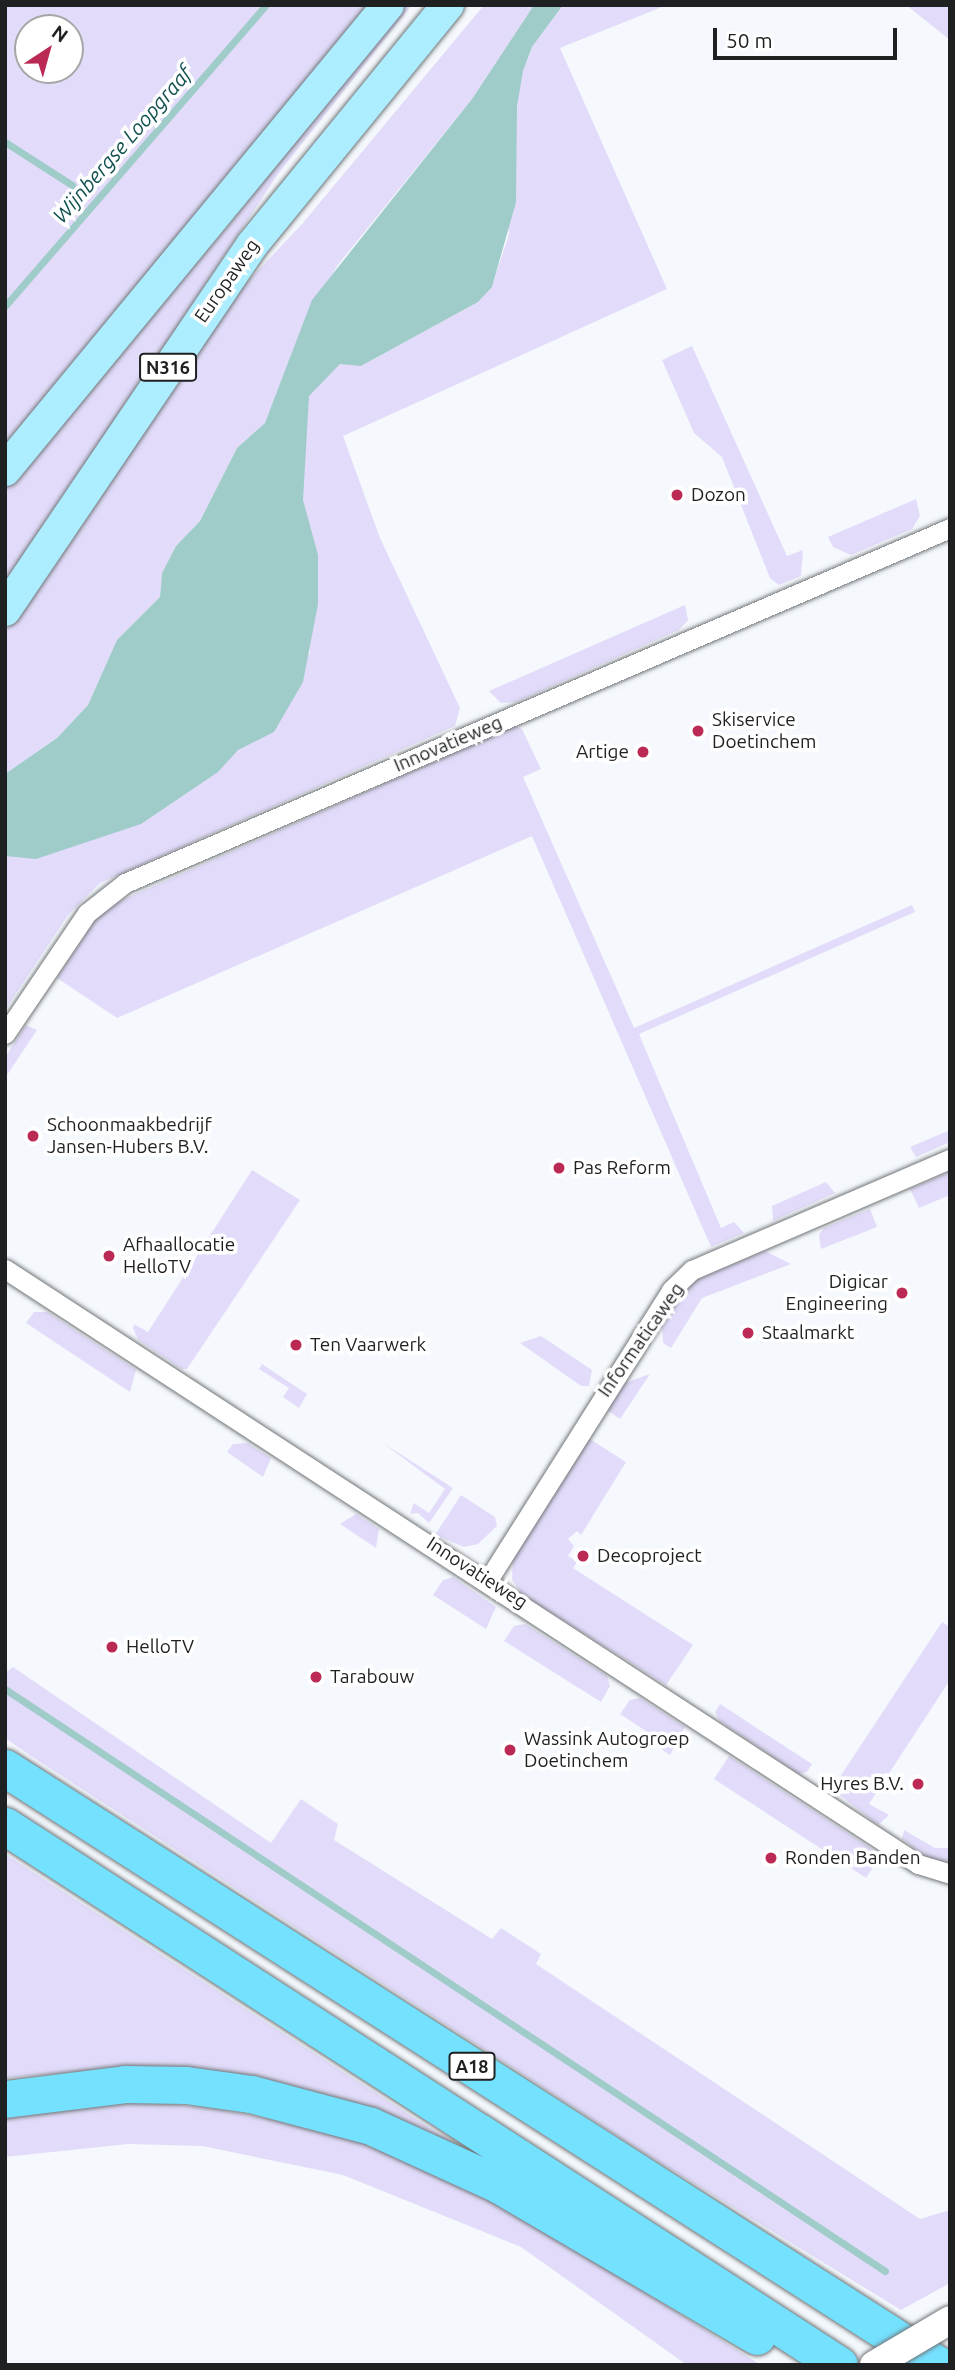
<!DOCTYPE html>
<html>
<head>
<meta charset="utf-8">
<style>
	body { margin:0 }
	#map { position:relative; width:955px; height:2370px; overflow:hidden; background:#f5f9fd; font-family:Ubuntu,sans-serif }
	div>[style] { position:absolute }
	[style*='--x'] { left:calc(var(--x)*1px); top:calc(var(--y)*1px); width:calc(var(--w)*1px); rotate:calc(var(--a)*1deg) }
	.green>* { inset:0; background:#e2dcfa }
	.water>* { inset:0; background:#9fcbc9 }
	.stream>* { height:7px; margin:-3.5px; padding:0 3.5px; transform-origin:3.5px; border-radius:3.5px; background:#9fcbc9 }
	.roads { filter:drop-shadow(0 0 2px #717578) drop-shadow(0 0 2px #717578) }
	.street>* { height:19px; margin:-9.5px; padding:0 9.5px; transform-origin:9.5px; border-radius:9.5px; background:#fff }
	.primary>* { height:32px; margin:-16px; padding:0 16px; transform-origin:16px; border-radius:16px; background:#acedff }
	.highway>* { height:37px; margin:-18.5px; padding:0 18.5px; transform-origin:18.5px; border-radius:18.5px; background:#74e1ff }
	.bridges { filter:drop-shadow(0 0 2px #717578) drop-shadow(0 0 2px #717578) }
	.secondary-bridge>* { height:28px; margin:-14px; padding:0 14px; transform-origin:14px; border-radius:14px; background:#fff }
	.dots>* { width:19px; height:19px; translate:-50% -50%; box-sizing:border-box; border:4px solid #fff; border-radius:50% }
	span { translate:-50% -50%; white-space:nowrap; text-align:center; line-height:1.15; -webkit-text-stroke:7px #fff; paint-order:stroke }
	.shield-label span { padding:2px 5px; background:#fff; border:2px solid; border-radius:5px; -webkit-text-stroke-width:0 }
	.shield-label { font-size:18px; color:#1e2021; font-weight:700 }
	.street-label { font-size:19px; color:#1e2021 }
	.poi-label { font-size:19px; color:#1e2021 }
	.left { translate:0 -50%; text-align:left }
	.right { translate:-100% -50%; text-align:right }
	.water-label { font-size:21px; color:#125150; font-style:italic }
	.frame { position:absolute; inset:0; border:7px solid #1e2021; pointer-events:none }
	.north { position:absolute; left:14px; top:14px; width:70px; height:70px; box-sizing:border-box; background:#fff; border:2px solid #a5a6a6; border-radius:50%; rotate:36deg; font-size:19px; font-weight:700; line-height:28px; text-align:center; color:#1e2021 }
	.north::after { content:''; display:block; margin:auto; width:24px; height:32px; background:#ba2a54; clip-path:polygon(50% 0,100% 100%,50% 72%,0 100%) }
	.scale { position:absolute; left:713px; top:28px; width:184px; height:32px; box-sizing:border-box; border:4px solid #1e2021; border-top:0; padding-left:9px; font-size:21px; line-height:24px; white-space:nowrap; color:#1e2021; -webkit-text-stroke:5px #fff; paint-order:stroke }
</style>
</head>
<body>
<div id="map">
	<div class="green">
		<i style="clip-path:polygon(evenodd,5px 5px,368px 5px,5px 445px,5px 5px,28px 28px,70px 28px,70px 70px,28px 70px,28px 28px)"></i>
		<i style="clip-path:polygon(405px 5px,412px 5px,278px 174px,5px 588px,5px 487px,218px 238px)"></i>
		<i style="clip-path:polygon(484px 5px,534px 5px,472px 99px,337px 266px,297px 343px,265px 423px,237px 448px,200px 521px,176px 546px,162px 573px,160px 597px,117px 640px,88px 705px,57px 738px,5px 774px,5px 632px,233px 297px,302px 224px)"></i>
		<i style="clip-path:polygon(563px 5px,667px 5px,560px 48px,667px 289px,343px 436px,380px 538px,460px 708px,455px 726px,100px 883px,68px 915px,5px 1010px,5px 814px,310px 653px,283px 489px,317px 338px,361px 366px,478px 302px,492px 286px,509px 234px,497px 140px,532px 47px)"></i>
		<i style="clip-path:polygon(906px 5px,950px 5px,950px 40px)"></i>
		<i style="clip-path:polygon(692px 346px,787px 556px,803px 550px,801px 576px,779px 585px,770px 578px,722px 457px,694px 433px,662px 360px)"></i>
		<i style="clip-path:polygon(916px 499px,920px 516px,912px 529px,851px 555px,833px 547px,828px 537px)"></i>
		<i style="clip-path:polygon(685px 605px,688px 620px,679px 630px,516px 702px,501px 703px,489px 691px)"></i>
		<i style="clip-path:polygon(515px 726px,522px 729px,541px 769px,523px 777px,634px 1028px,912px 905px,915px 912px,639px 1034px,721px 1228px,734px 1222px,744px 1233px,711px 1247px,532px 836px,117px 1018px,57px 978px,99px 913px,111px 905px)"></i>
		<i style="clip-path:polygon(26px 1025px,37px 1030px,5px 1078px,5px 1057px)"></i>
		<i style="clip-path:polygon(950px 1130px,950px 1142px,916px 1157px,910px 1147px)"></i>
		<i style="clip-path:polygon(252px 1170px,300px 1200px,187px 1369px,182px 1369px,138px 1340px,133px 1328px,134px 1324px,148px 1332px)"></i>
		<i style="clip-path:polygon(950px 1172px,950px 1195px,919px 1208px,910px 1189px)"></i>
		<i style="clip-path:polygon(826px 1182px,835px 1193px,773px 1221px,772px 1206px)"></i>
		<i style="clip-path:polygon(870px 1209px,877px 1227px,821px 1249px,819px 1235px,824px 1228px)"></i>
		<i style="clip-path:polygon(765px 1251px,791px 1264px,702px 1298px,671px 1348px,663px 1343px,662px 1325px,692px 1282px)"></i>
		<i style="clip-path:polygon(34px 1312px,47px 1312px,136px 1370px,130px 1392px,26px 1323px)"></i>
		<i style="clip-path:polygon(541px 1336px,592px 1370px,589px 1386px,581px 1386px,520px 1343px)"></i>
		<i style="clip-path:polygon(262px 1364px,307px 1394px,299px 1408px,283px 1397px,289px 1388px,259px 1369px)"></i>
		<i style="clip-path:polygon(650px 1374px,620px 1419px,606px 1409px,622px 1384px)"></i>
		<i style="clip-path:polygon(585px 1436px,626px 1462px,581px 1535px,577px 1531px,568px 1539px,574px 1546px,568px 1556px,577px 1562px,573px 1568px,693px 1645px,666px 1685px,523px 1595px,512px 1580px,513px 1557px)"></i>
		<i style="clip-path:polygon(247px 1443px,271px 1458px,263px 1477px,227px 1452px,233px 1444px)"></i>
		<i style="clip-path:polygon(383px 1443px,453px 1488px,429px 1523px,418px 1513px,410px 1514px,412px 1508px,414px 1503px,429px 1513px,445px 1489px)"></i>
		<i style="clip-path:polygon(461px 1495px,495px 1517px,497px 1526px,478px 1544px,464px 1547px,435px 1535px)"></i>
		<i style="clip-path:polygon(356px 1514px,379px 1529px,376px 1548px,340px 1524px)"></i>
		<i style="clip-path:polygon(453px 1577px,496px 1607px,486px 1629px,433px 1595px,443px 1580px)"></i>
		<i style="clip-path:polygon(942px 1622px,950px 1627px,950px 1680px,869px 1804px,889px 1815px,878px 1825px,832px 1789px)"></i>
		<i style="clip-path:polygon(525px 1624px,607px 1676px,610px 1686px,601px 1702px,504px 1641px,514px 1626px)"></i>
		<i style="clip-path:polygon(13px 1667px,271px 1843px,301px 1799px,338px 1824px,334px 1840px,492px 1939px,501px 1928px,541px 1954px,536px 1964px,920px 2219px,950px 2210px,950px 2283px,901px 2310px,638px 2149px,31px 1756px,5px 1738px,5px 1673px)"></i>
		<i style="clip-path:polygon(640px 1698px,685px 1727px,670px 1755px,661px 1749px,664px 1743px,620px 1714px,630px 1700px)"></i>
		<i style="clip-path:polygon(720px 1704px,812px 1764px,807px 1772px,799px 1774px,720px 1721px,715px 1712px)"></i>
		<i style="clip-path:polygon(729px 1756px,881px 1855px,866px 1878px,714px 1779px)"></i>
		<i style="clip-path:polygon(904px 1830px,935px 1848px,950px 1848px,950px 1862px,930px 1860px,902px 1839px)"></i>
		<i style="clip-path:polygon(5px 1854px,455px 2144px,458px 2148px,139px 2067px,5px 2078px)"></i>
		<i style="clip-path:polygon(140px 2101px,218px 2109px,347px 2135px,445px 2175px,533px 2222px,761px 2365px,687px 2365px,521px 2247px,343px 2175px,202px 2146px,128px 2144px,5px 2157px,5px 2113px)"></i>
	</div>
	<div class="water">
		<i style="clip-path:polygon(534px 5px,563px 5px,532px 47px,523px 71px,517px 106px,516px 202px,492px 287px,478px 302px,361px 366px,340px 364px,309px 396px,303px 500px,318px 555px,318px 604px,303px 682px,274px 732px,238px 750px,218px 772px,141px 824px,36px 859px,5px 856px,5px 774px,57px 738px,88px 705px,117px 640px,160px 597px,162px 573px,176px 546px,200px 521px,237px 448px,265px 423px,312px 300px,472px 99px)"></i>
	</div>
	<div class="stream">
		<i style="--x:5;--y:142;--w:80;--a:32.7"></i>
		<i style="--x:5;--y:306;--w:398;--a:-49.1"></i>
		<i style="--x:5;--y:1689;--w:1055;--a:33.48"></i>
	</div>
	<div class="roads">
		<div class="street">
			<i style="--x:5;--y:1034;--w:146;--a:-55.9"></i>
			<i style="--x:87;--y:913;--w:48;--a:-38.3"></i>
			<i style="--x:125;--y:883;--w:898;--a:-23.28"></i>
			<i style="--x:5;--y:1269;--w:1090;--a:33.09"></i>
			<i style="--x:918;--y:1864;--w:34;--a:17"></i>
			<i style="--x:488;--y:1580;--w:343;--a:-57.7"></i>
			<i style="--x:671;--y:1290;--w:29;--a:-44"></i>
			<i style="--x:692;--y:1270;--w:281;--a:-23.3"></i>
		</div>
		<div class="primary">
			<i style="--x:5;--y:470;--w:602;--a:-50.52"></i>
			<i style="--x:5;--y:610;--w:441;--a:-55.9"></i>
			<i style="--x:252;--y:245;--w:310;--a:-50.8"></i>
		</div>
		<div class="highway">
			<i style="--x:5;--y:1768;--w:1108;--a:32.61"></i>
			<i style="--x:5;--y:1826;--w:993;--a:32.87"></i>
			<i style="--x:5;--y:2099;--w:121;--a:-7.1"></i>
			<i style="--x:125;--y:2084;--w:61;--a:0.9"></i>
			<i style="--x:186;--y:2085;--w:66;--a:7.9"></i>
			<i style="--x:251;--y:2094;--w:124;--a:14.9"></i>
			<i style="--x:371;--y:2126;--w:140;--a:24.5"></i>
			<i style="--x:498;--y:2184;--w:300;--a:30.4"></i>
		</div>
	</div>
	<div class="bridges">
		<div class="secondary-bridge">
			<i style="--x:874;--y:2365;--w:88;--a:-30.6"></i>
		</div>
	</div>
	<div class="dots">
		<i style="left:677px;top:495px;background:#ba2a54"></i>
		<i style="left:698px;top:731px;background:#ba2a54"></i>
		<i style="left:643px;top:752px;background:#ba2a54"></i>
		<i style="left:33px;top:1136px;background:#ba2a54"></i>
		<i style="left:559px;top:1168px;background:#ba2a54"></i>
		<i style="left:109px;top:1256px;background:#ba2a54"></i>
		<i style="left:902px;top:1293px;background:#ba2a54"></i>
		<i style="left:748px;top:1333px;background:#ba2a54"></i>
		<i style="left:296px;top:1345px;background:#ba2a54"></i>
		<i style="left:583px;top:1556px;background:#ba2a54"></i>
		<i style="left:112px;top:1647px;background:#ba2a54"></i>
		<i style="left:316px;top:1677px;background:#ba2a54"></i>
		<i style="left:510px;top:1750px;background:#ba2a54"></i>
		<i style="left:918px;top:1784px;background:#ba2a54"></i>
		<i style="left:771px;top:1858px;background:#ba2a54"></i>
	</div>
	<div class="shield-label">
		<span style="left:168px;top:367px">N316</span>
		<span style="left:472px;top:2066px">A18</span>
	</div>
	<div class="street-label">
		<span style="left:227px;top:281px;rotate:-55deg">Europaweg</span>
		<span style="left:448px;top:744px;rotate:-23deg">Innovatieweg</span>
		<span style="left:641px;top:1340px;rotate:-55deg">Informaticaweg</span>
		<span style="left:477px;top:1573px;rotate:33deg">Innovatieweg</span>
	</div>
	<div class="poi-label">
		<span class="left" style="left:691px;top:495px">Dozon</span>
		<span class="left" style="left:712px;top:731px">Skiservice<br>Doetinchem</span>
		<span class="right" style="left:629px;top:752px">Artige</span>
		<span class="left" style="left:47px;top:1136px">Schoonmaakbedrijf<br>Jansen-Hubers B.V.</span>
		<span class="left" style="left:573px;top:1168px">Pas Reform</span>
		<span class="left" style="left:123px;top:1256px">Afhaallocatie<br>HelloTV</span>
		<span class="right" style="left:888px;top:1293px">Digicar<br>Engineering</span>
		<span class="left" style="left:762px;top:1333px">Staalmarkt</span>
		<span class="left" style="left:310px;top:1345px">Ten Vaarwerk</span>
		<span class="left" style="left:597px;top:1556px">Decoproject</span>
		<span class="left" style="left:126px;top:1647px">HelloTV</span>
		<span class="left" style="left:330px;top:1677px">Tarabouw</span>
		<span class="left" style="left:524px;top:1750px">Wassink Autogroep<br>Doetinchem</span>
		<span class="right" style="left:904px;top:1784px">Hyres B.V.</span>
		<span class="left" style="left:785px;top:1858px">Ronden Banden</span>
	</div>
	<div class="water-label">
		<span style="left:122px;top:144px;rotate:-49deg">Wijnbergse Loopgraaf</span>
	</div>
	<div class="frame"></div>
	<div class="north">N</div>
	<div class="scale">50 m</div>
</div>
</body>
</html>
